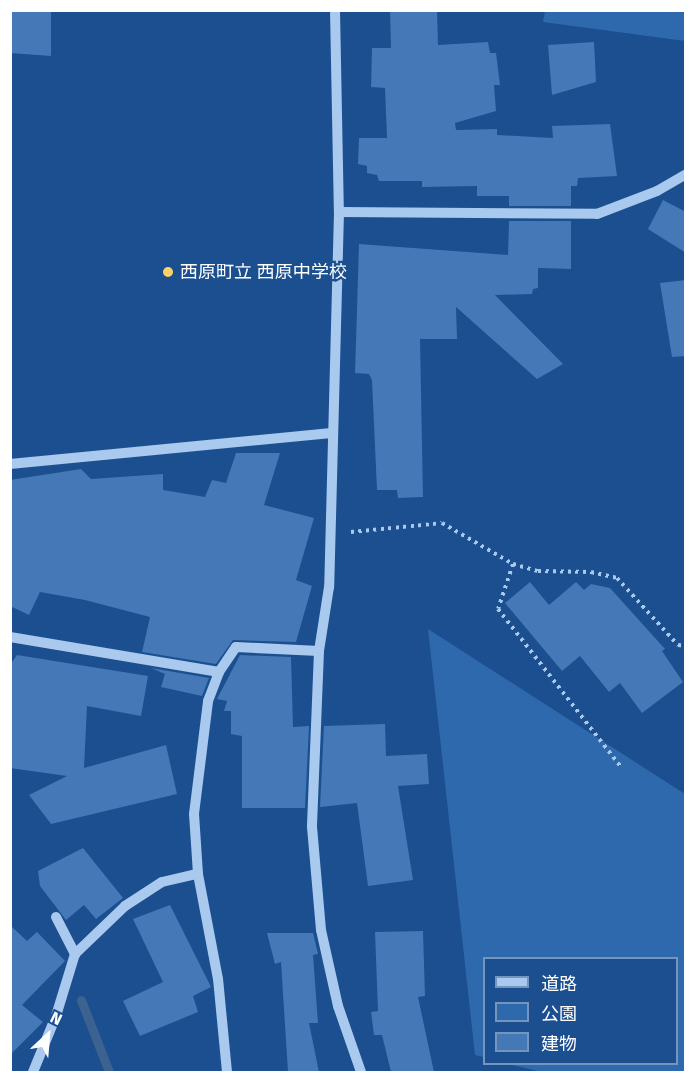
<!DOCTYPE html>
<html>
<head>
<meta charset="utf-8">
<style>
	body { margin:0 }
	#map { position:relative; width:696px; height:1083px; overflow:hidden; background:#1b4f8f; font-family:"Fira Sans","Noto Sans JP",sans-serif }
	div>[style] { position:absolute }
	[style*='--x'] { left:calc(var(--x)*1px); top:calc(var(--y)*1px); width:calc(var(--w)*1px); rotate:calc(var(--a)*1deg) }
	.green>* { inset:0; background:#2e69ad }
	.stream>* { height:9px; margin:-4.5px; padding:0 4.5px; transform-origin:4.5px; border-radius:4.5px; background:#3c6290 }
	.building>* { inset:0; background:#4478b7 }
	.path>* { height:4px; margin-top:-2px; transform-origin:0; background:repeating-linear-gradient(90deg,#a9c9ee 0 3px,transparent 0 7.5px) }
	.minor>* { height:10px; margin:-5px; padding:0 5px; transform-origin:5px; border-radius:5px; background:#a9c9ee }
	.dots>* { width:16px; height:16px; translate:-50% -50%; box-sizing:border-box; border:3px solid #1b4f8f; border-radius:50% }
	span { translate:-50% -50%; white-space:nowrap; text-align:center; line-height:1.15; -webkit-text-stroke:4.5px #1b4f8f; paint-order:stroke }
	.poi-label { font-size:18px; color:#fff }
	.left { translate:0 -50%; text-align:left }
	.frame { position:absolute; inset:0; border:12px solid #fff; pointer-events:none }
	.legend { position:absolute; left:483px; top:957px; width:195px; height:108px; box-sizing:border-box; background:#1b4f8f; border:2px solid #7695bc; margin:0; padding:8px 10px; list-style:none; font-size:18px; color:#fff }
	.legend li { display:flex; align-items:center; gap:12px; height:30px }
	.legend b { width:30px; border:2px solid #7695bc }
	.north { position:absolute; left:18px; top:1005px; width:60px; height:60px; -webkit-text-stroke:4px #1b4f8f; paint-order:stroke; rotate:26deg; font-size:16px; font-weight:700; line-height:24px; text-align:center; color:#fff }
	.north::after { content:''; display:block; margin:auto; width:21px; height:27px; background:#fff; clip-path:polygon(50% 0,100% 100%,50% 72%,0 100%) }
</style>
</head>
<body>
<div id="map">
	<div class="green">
		<i style="clip-path:polygon(545px 11px,685px 11px,685px 41px,543px 22px)"></i>
		<i style="clip-path:polygon(428px 629px,685px 794px,685px 1072px,542px 1072px,508px 1064px,676px 1064px,676px 958px,484px 958px,484px 1057px,475px 1055px)"></i>
	</div>
	<div class="stream">
		<i style="--x:81;--y:1000;--w:77;--a:68.7"></i>
	</div>
	<div class="building">
		<i style="clip-path:polygon(10px 10px,51px 10px,51px 56px,10px 53px)"></i>
		<i style="clip-path:polygon(390px 10px,437px 10px,438px 45px,488px 42px,490px 53px,496px 53px,500px 85px,494px 85px,496px 111px,455px 123px,456px 130px,497px 129px,497px 135px,553px 138px,552px 126px,610px 124px,617px 176px,578px 178px,577px 186px,571px 186px,571px 206px,509px 206px,509px 196px,477px 196px,477px 186px,422px 187px,422px 181px,379px 181px,377px 175px,367px 173px,367px 166px,358px 164px,359px 138px,387px 138px,385px 88px,371px 87px,372px 48px,391px 48px)"></i>
		<i style="clip-path:polygon(594px 42px,596px 82px,552px 95px,548px 45px)"></i>
		<i style="clip-path:polygon(663px 200px,686px 212px,686px 253px,648px 229px)"></i>
		<i style="clip-path:polygon(509px 221px,571px 221px,571px 269px,538px 268px,538px 288px,533px 289px,532px 294px,495px 295px,563px 364px,537px 379px,456px 307px,457px 339px,420px 339px,423px 497px,398px 498px,397px 490px,377px 490px,372px 380px,369px 374px,355px 373px,359px 244px,508px 255px)"></i>
		<i style="clip-path:polygon(686px 280px,686px 356px,672px 357px,660px 283px)"></i>
		<i style="clip-path:polygon(236px 453px,280px 453px,264px 505px,314px 518px,296px 580px,312px 586px,296px 642px,233px 640px,216px 664px,142px 652px,150px 617px,85px 600px,40px 592px,29px 615px,10px 606px,10px 480px,81px 469px,91px 479px,163px 474px,163px 490px,205px 497px,212px 480px,226px 483px)"></i>
		<i style="clip-path:polygon(530px 582px,549px 605px,576px 582px,584px 590px,591px 584px,610px 588px,665px 649px,662px 651px,683px 682px,642px 713px,620px 683px,609px 692px,580px 656px,562px 671px,505px 603px)"></i>
		<i style="clip-path:polygon(17px 655px,148px 676px,141px 716px,87px 706px,84px 768px,166px 745px,177px 794px,51px 824px,29px 795px,67px 776px,10px 768px,10px 665px)"></i>
		<i style="clip-path:polygon(240px 655px,291px 657px,293px 727px,309px 726px,305px 808px,242px 808px,242px 736px,231px 734px,231px 711px,224px 711px,227px 701px,217px 699px)"></i>
		<i style="clip-path:polygon(151px 668px,209px 678px,202px 696px,161px 687px,165px 674px)"></i>
		<i style="clip-path:polygon(385px 724px,386px 756px,427px 754px,429px 784px,398px 786px,413px 880px,368px 886px,357px 803px,320px 807px,324px 726px)"></i>
		<i style="clip-path:polygon(83px 848px,123px 898px,96px 919px,84px 905px,66px 920px,40px 886px,38px 871px)"></i>
		<i style="clip-path:polygon(170px 905px,211px 987px,193px 996px,198px 1012px,140px 1036px,123px 1001px,163px 982px,133px 919px)"></i>
		<i style="clip-path:polygon(10px 925px,27px 941px,37px 932px,65px 961px,22px 1005px,43px 1022px,10px 1055px)"></i>
		<i style="clip-path:polygon(423px 931px,425px 996px,418px 997px,434px 1072px,391px 1072px,382px 1035px,374px 1035px,371px 1012px,378px 1011px,375px 932px)"></i>
		<i style="clip-path:polygon(267px 933px,313px 933px,318px 954px,313px 955px,318px 1023px,309px 1023px,319px 1072px,288px 1072px,281px 962px,275px 964px)"></i>
	</div>
	<div class="path">
		<i style="--x:351;--y:532;--w:91;--a:-5.6"></i>
		<i style="--x:442;--y:523;--w:82;--a:30"></i>
		<i style="--x:513;--y:564;--w:47;--a:108.4"></i>
		<i style="--x:498;--y:609;--w:202;--a:52.1"></i>
		<i style="--x:513;--y:564;--w:26;--a:16"></i>
		<i style="--x:538;--y:571;--w:53;--a:1.1"></i>
		<i style="--x:591;--y:572;--w:27;--a:13"></i>
		<i style="--x:617;--y:578;--w:91;--a:47.7"></i>
		<i style="--x:678;--y:645;--w:8;--a:7"></i>
	</div>
	<div class="minor">
		<i style="--x:335;--y:10;--w:202;--a:88.9"></i>
		<i style="--x:339;--y:212;--w:375;--a:91.5"></i>
		<i style="--x:329;--y:587;--w:65;--a:98.9"></i>
		<i style="--x:319;--y:651;--w:176;--a:92.3"></i>
		<i style="--x:312;--y:827;--w:103;--a:85"></i>
		<i style="--x:321;--y:930;--w:78;--a:77.4"></i>
		<i style="--x:338;--y:1006;--w:70;--a:70.8"></i>
		<i style="--x:339;--y:212;--w:258;--a:0.4"></i>
		<i style="--x:597;--y:214;--w:64;--a:-21"></i>
		<i style="--x:657;--y:191;--w:34;--a:-30"></i>
		<i style="--x:10;--y:464;--w:323;--a:-5.5"></i>
		<i style="--x:10;--y:637;--w:212;--a:9.5"></i>
		<i style="--x:56;--y:917;--w:42;--a:62.8"></i>
		<i style="--x:33;--y:1072;--w:61;--a:-67.7"></i>
		<i style="--x:56;--y:1016;--w:65;--a:-73"></i>
		<i style="--x:75;--y:954;--w:69;--a:-43.8"></i>
		<i style="--x:125;--y:906;--w:44;--a:-33"></i>
		<i style="--x:162;--y:882;--w:37;--a:-13"></i>
		<i style="--x:227;--y:1072;--w:93;--a:-95.5"></i>
		<i style="--x:218;--y:979;--w:107;--a:-100.8"></i>
		<i style="--x:198;--y:874;--w:60;--a:-93.8"></i>
		<i style="--x:194;--y:814;--w:114;--a:-82.9"></i>
		<i style="--x:208;--y:701;--w:31;--a:-69"></i>
		<i style="--x:219;--y:672;--w:30;--a:-56"></i>
		<i style="--x:236;--y:647;--w:83;--a:2.8"></i>
	</div>
	<div class="dots">
		<i style="left:168px;top:272px;background:#ffd166"></i>
	</div>
	<div class="poi-label">
		<span class="left" style="left:180px;top:272px">西原町立 西原中学校</span>
	</div>
	<div class="frame"></div>
	<ul class="legend">
	<li><b style="height:8px;background:#a9c9ee"></b>道路</li>
	<li><b style="height:16px;background:#2e69ad"></b>公園</li>
	<li><b style="height:16px;background:#4478b7"></b>建物</li>
	</ul>
	<div class="north">N</div>
</div>
</body>
</html>
